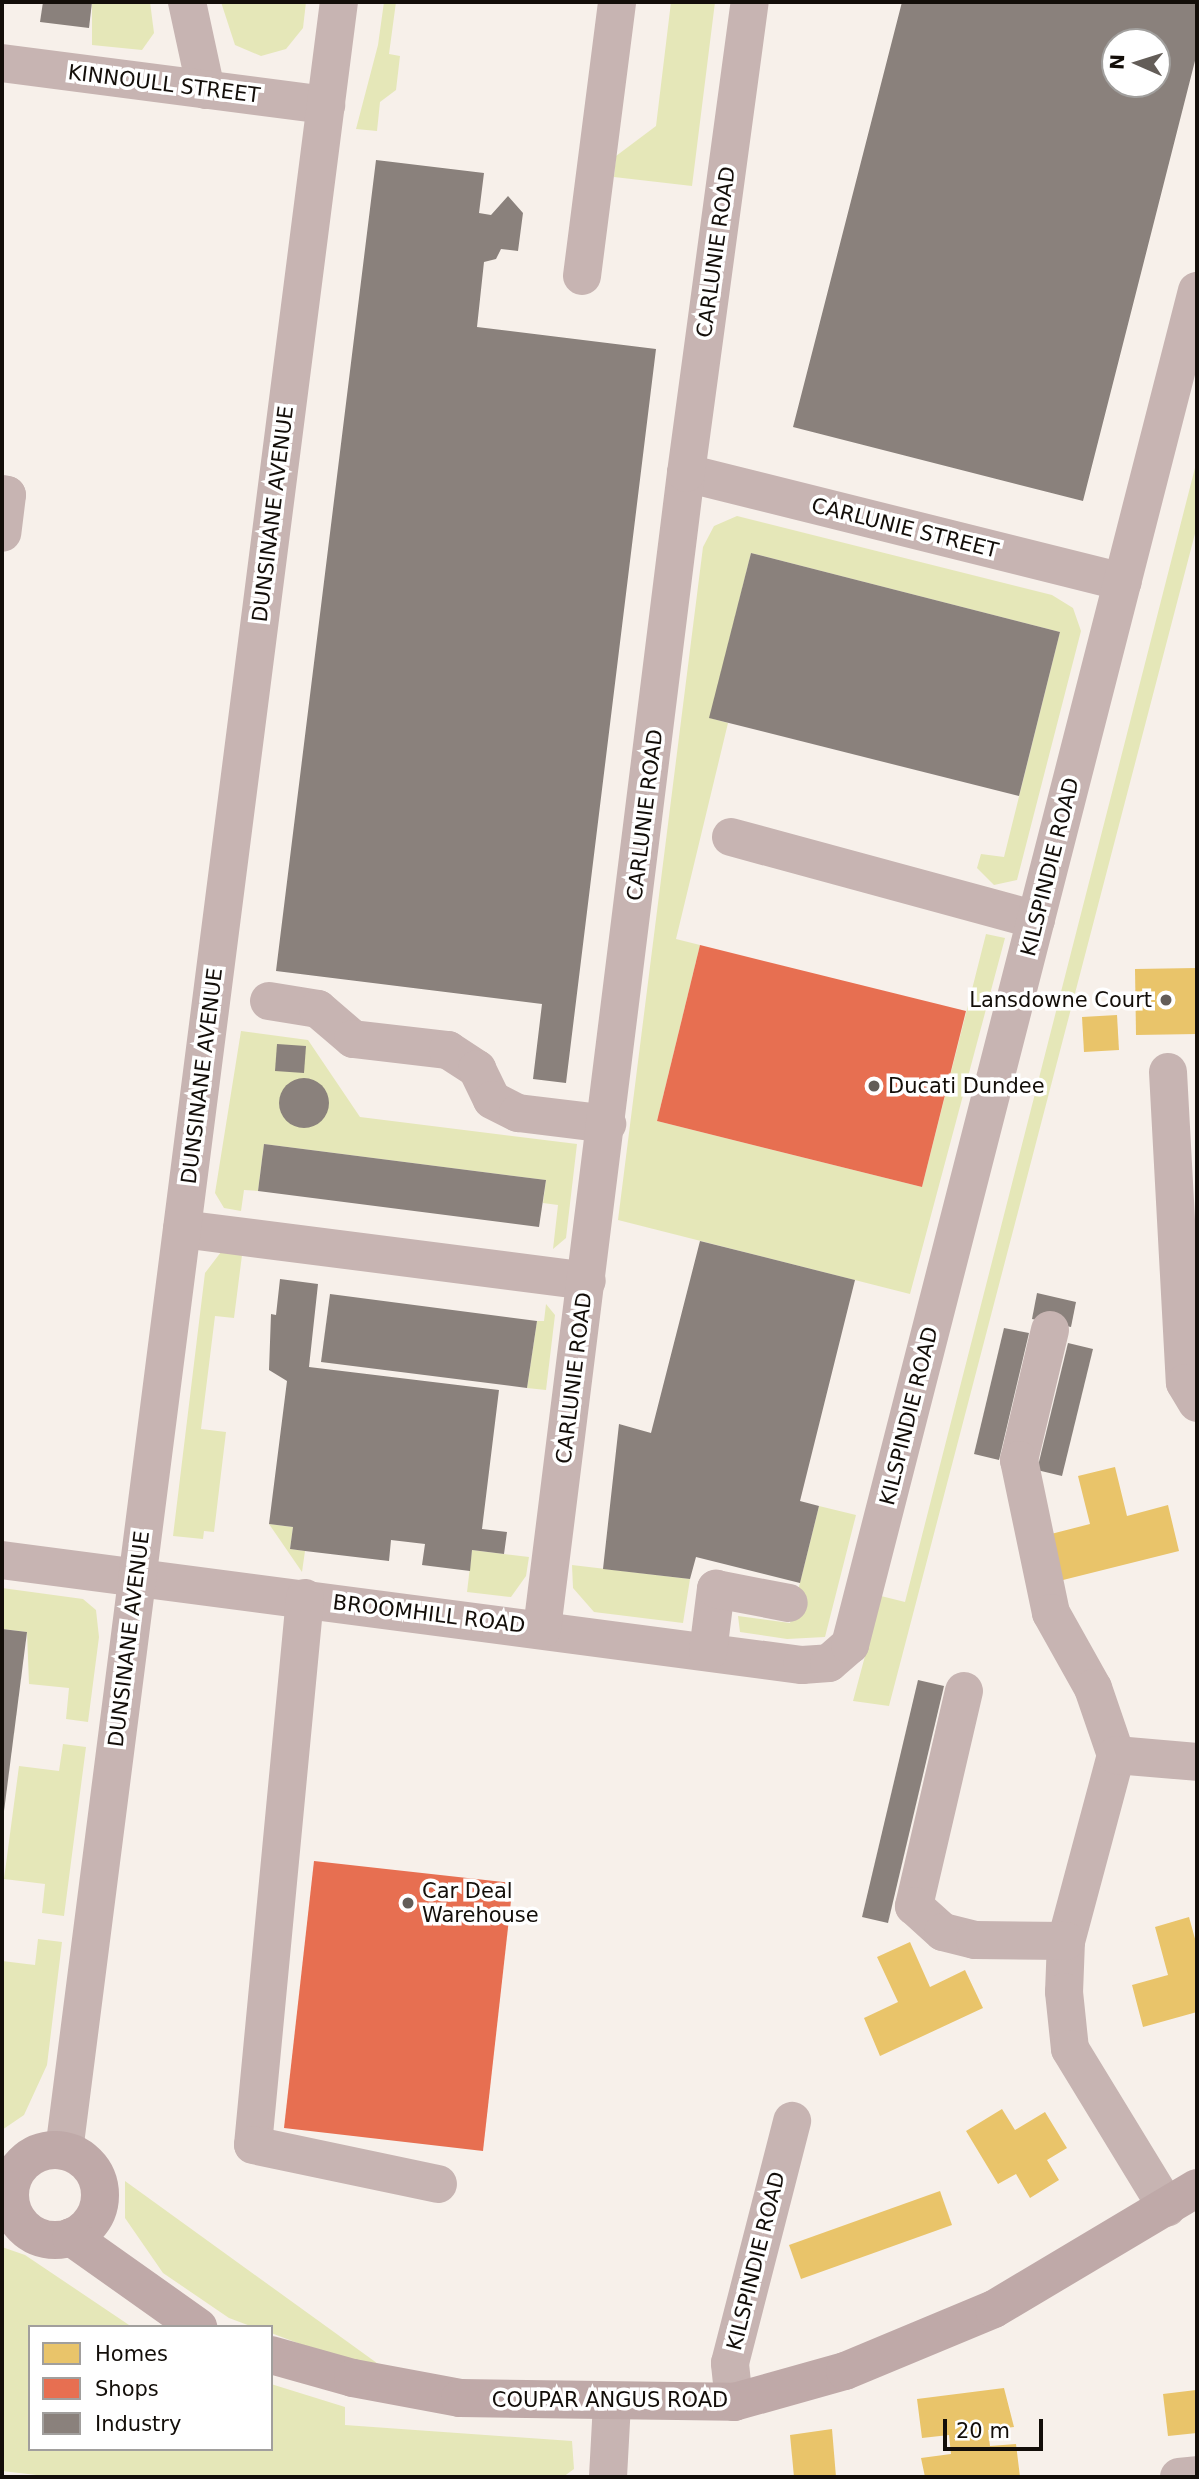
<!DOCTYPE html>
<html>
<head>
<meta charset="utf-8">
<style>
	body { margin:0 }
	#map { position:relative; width:1199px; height:2479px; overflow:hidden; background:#f7f0ea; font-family:"DejaVu Sans",sans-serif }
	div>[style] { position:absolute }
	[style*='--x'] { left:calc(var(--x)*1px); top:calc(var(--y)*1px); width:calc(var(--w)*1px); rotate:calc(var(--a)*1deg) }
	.green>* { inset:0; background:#e5e7b8 }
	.homes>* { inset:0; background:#e9c46a }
	.shops>* { inset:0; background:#e76f51 }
	.industry>* { inset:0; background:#8a817c }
	.round { border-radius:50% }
	.minor>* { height:38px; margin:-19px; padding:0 19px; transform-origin:19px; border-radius:19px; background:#c7b4b2 }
	.major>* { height:38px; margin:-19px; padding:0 19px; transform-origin:19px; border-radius:19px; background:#bfa9a8 }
	.major>.ring { margin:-19px; padding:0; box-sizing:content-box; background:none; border:38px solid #bfa9a8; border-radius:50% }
	.dots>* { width:19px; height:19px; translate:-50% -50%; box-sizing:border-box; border:4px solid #fff; border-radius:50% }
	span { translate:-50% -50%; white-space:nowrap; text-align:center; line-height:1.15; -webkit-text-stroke:7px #fff; paint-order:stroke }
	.street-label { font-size:21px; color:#130e09 }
	.poi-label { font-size:21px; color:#130e09 }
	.right { translate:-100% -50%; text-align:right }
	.left { translate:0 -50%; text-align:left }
	.frame { position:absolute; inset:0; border:4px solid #130e09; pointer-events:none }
	.legend { position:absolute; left:28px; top:2325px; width:245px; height:126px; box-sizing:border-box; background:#fff; border:2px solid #a19f9d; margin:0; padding:9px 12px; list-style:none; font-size:21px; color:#130e09 }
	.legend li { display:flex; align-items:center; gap:14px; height:35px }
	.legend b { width:35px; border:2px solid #a19f9d }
	.north { position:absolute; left:1101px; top:28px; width:70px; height:70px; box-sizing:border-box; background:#fff; border:2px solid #a19f9d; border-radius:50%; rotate:273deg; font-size:19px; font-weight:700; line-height:28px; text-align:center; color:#130e09 }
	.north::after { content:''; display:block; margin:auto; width:24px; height:32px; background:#635d58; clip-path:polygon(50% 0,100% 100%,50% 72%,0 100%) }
	.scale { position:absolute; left:943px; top:2419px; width:100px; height:32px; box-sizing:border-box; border:4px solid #130e09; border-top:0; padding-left:9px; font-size:21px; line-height:24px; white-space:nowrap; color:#130e09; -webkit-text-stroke:5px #fff; paint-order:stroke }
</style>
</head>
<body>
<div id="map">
	<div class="green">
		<i style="clip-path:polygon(92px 2px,150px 2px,154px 33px,142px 50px,92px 45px)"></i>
		<i style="clip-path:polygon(221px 2px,306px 2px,303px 28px,286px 49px,261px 56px,235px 45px)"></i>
		<i style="clip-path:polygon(384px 2px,396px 2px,389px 54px,400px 56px,396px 90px,380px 102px,377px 131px,356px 129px,378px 45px)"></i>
		<i style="clip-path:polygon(671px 2px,715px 2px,692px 186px,614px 177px,616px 156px,656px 126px)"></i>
		<i style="clip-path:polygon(1197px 460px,1197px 526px,889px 1706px,853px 1701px,881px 1596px,905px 1602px)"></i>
		<i style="clip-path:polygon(737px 516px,1052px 595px,1073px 608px,1081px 631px,1017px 880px,994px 885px,977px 868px,981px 854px,1004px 857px,1060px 632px,751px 553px,710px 718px,728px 723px,676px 939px,700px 945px,657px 1121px,922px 1187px,986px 934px,1005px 938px,910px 1294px,618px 1220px,703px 547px,714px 526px)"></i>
		<i style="clip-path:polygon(241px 1031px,308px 1040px,360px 1117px,577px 1144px,566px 1238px,553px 1249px,558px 1205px,543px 1203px,546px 1180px,264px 1144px,258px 1191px,244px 1190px,241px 1211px,224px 1208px,215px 1193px)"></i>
		<i style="clip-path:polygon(221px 1252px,242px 1255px,234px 1318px,215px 1316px,201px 1429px,226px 1432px,214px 1532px,204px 1531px,203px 1539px,173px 1536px,205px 1273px)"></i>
		<i style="clip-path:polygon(546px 1304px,555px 1315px,546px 1390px,527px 1388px,537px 1321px,544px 1321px)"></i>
		<i style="clip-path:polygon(819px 1506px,856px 1515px,825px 1637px,787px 1639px,740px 1632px,738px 1616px,790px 1623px)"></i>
		<i style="clip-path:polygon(269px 1524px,293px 1527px,290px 1549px,305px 1551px,302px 1572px)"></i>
		<i style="clip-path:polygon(472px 1550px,529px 1557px,526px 1576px,511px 1597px,467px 1592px)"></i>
		<i style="clip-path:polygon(572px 1565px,690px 1579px,683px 1623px,594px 1612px,573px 1588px)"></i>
		<i style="clip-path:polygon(2px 1588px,83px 1599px,96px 1610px,99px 1637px,88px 1722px,66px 1719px,69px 1688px,29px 1684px,27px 1632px,2px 1629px)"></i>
		<i style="clip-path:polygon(63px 1744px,86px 1747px,64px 1916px,42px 1913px,45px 1884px,4px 1879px,19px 1766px,59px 1771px)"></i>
		<i style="clip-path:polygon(38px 1939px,62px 1942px,47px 2065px,24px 2115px,2px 2130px,2px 1961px,35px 1965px)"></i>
		<i style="clip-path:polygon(125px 2181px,381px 2366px,343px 2360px,271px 2333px,271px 2327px,253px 2327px,229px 2318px,163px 2273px,125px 2218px)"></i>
		<i style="clip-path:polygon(2px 2247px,25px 2255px,132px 2327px,30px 2327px,30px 2449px,271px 2449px,271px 2384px,345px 2407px,345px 2425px,572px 2441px,574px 2469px,563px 2477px,54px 2477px,2px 2471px)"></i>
	</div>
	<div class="homes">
		<i style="clip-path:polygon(1196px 968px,1197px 1034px,1136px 1035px,1135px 969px)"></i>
		<i style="clip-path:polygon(1117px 1015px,1119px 1050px,1084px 1052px,1082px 1017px)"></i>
		<i style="clip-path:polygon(1115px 1467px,1127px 1516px,1168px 1505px,1179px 1551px,1063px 1580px,1051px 1534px,1090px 1524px,1078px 1476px)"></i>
		<i style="clip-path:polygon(1189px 1917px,1197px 1946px,1197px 2012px,1143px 2027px,1132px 1985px,1168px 1975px,1155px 1927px)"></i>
		<i style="clip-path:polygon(910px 1942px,930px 1987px,965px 1970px,983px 2008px,880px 2056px,864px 2018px,898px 2002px,877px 1957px)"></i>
		<i style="clip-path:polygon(1002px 2109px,1015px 2130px,1045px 2112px,1067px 2148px,1047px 2160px,1059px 2180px,1030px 2198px,1016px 2174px,998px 2184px,966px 2131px)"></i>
		<i style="clip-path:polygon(940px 2191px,952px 2225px,801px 2279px,789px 2245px)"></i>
		<i style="clip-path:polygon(1004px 2388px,1014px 2427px,988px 2430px,990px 2446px,1016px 2444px,1020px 2477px,925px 2477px,921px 2458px,951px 2454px,949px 2435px,922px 2438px,917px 2399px)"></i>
		<i style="clip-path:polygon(1196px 2390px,1197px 2433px,1168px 2436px,1163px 2394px)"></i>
		<i style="clip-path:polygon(832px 2429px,836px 2477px,794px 2477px,790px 2435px)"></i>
	</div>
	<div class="shops">
		<i style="clip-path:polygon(700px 945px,966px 1011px,922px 1187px,657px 1121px)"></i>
		<i style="clip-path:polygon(314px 1861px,513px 1883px,483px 2151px,284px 2128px)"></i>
	</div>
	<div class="industry">
		<i style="clip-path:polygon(43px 2px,92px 2px,89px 28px,40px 22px)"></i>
		<i style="clip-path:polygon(evenodd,902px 2px,1197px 2px,1197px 53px,1083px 501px,793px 427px,902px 2px,1115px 42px,1157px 42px,1157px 84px,1115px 84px,1115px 42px)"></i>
		<i style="clip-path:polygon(376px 160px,484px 173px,479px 213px,491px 215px,508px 196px,523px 213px,518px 251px,501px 249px,496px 259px,484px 262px,477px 327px,656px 349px,566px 1083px,533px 1079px,542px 1004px,276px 971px)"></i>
		<i style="clip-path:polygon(751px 553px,1060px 632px,1019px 796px,709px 718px)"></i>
		<i style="clip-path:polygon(277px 1044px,306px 1046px,304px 1073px,275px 1071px)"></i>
		<i class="round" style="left:279px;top:1078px;width:50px;height:50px"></i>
		<i style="clip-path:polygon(264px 1144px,546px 1180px,539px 1227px,258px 1191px)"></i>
		<i style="clip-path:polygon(700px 1241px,855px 1280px,800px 1501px,819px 1506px,800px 1583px,696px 1557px,690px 1579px,603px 1569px,619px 1424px,651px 1433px)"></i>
		<i style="clip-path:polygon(280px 1279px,318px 1284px,309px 1367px,499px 1390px,482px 1529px,507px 1532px,504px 1554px,472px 1550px,470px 1571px,422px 1565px,425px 1544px,391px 1540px,389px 1561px,305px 1551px,290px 1549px,293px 1527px,269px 1524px,287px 1381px,269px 1370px,271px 1314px,276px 1315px)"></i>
		<i style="clip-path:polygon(1037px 1293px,1076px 1302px,1071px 1327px,1032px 1319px)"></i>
		<i style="clip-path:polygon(330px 1294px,537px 1321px,527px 1388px,321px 1362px)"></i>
		<i style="clip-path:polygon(1004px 1328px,1029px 1333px,999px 1460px,974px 1454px)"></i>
		<i style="clip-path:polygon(1068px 1343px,1093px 1349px,1062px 1476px,1037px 1470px)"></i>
		<i style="clip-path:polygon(2px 1629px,27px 1632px,3px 1819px,2px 1819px)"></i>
		<i style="clip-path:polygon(918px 1680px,944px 1686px,888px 1923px,862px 1917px)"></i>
	</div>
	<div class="minor">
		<i style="--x:187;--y:2;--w:90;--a:77.8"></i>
		<i style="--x:2;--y:63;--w:327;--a:7.4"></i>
		<i style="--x:582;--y:276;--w:276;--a:-82.7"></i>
		<i style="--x:686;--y:473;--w:450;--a:14"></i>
		<i style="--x:2;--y:494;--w:5;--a:11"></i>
		<i style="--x:7;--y:495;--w:38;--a:97"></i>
		<i style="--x:731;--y:837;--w:316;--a:15.2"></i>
		<i style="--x:269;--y:1001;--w:50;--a:9.3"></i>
		<i style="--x:318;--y:1009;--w:46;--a:40.6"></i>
		<i style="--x:353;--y:1039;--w:96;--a:6.6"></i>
		<i style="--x:448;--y:1050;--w:35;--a:33"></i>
		<i style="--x:477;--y:1069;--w:34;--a:64"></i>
		<i style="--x:492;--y:1100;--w:29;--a:27"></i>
		<i style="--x:518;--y:1113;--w:90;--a:7"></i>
		<i style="--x:1168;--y:1072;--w:311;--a:86.9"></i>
		<i style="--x:1185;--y:1383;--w:23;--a:59"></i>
		<i style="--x:182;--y:1229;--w:408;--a:7.3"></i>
		<i style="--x:1050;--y:1330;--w:134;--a:103.4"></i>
		<i style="--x:1019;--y:1460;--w:156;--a:78.2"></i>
		<i style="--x:1051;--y:1613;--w:86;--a:60.8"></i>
		<i style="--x:1093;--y:1688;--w:71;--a:71.1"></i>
		<i style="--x:1116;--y:1755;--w:193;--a:105"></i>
		<i style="--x:1066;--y:1941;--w:51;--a:92.2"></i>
		<i style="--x:1064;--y:1992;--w:57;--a:84"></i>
		<i style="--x:1070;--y:2049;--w:186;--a:58.6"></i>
		<i style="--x:2;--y:1560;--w:807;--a:7.48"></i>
		<i style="--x:802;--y:1665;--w:27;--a:-4"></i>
		<i style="--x:829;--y:1663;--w:28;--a:-41"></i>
		<i style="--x:850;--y:1645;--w:1398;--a:-75.63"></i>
		<i style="--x:305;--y:1598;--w:549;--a:95.43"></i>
		<i style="--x:253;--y:2145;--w:189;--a:11.9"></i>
		<i style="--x:542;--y:1629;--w:1165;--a:-82.9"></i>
		<i style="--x:686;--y:473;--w:475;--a:-82.3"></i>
		<i style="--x:708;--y:1652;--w:64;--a:-82.8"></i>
		<i style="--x:716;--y:1589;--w:74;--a:10.9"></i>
		<i style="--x:964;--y:1691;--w:221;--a:103.1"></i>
		<i style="--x:914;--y:1906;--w:39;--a:42"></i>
		<i style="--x:943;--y:1932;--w:33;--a:14"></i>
		<i style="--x:975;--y:1940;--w:91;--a:0.6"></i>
		<i style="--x:1116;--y:1755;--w:81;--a:4.9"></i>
		<i style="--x:64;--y:2151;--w:2167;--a:-82.71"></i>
		<i style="--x:734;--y:2402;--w:39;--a:-96"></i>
		<i style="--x:730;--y:2363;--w:250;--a:-75.6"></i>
		<i style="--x:608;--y:2477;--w:75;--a:-86.9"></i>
		<i style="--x:1179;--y:2477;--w:18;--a:-6"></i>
	</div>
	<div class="major">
		<i class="ring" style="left:10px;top:2150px;width:52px;height:52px"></i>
		<i style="--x:71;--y:2237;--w:156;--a:35.3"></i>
		<i style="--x:271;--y:2355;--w:85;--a:15.7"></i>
		<i style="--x:353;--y:2378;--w:109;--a:10.6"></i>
		<i style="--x:460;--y:2398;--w:274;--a:0.8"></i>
		<i style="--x:734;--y:2402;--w:115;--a:-15.6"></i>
		<i style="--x:845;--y:2371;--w:161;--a:-22.6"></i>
		<i style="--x:994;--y:2309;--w:236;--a:-30.8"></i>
	</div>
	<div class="dots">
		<i style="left:1166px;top:1000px;background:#635d58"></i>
		<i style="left:874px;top:1086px;background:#635d58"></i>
		<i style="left:408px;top:1903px;background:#635d58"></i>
	</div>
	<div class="street-label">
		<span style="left:164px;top:84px;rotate:7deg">KINNOULL STREET</span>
		<span style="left:716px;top:252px;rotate:-82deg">CARLUNIE ROAD</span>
		<span style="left:273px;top:514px;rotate:-83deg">DUNSINANE AVENUE</span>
		<span style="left:905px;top:528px;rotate:14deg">CARLUNIE STREET</span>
		<span style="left:645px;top:815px;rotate:-83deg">CARLUNIE ROAD</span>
		<span style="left:1050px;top:867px;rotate:-76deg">KILSPINDIE ROAD</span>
		<span style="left:202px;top:1076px;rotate:-83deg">DUNSINANE AVENUE</span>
		<span style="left:574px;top:1378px;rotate:-83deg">CARLUNIE ROAD</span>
		<span style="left:909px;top:1416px;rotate:-76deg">KILSPINDIE ROAD</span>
		<span style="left:429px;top:1614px;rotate:7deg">BROOMHILL ROAD</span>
		<span style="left:129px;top:1639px;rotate:-83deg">DUNSINANE AVENUE</span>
		<span style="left:756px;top:2261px;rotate:-76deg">KILSPINDIE ROAD</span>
		<span style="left:610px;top:2400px">COUPAR ANGUS ROAD</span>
	</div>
	<div class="poi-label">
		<span class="right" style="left:1152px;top:1000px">Lansdowne Court</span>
		<span class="left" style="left:888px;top:1086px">Ducati Dundee</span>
		<span class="left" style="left:422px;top:1903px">Car Deal<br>Warehouse</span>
	</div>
	<div class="frame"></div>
	<ul class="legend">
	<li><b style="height:19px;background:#e9c46a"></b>Homes</li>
	<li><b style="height:19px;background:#e76f51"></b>Shops</li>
	<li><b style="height:19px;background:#8a817c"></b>Industry</li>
	</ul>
	<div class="north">N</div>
	<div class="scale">20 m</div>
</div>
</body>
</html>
